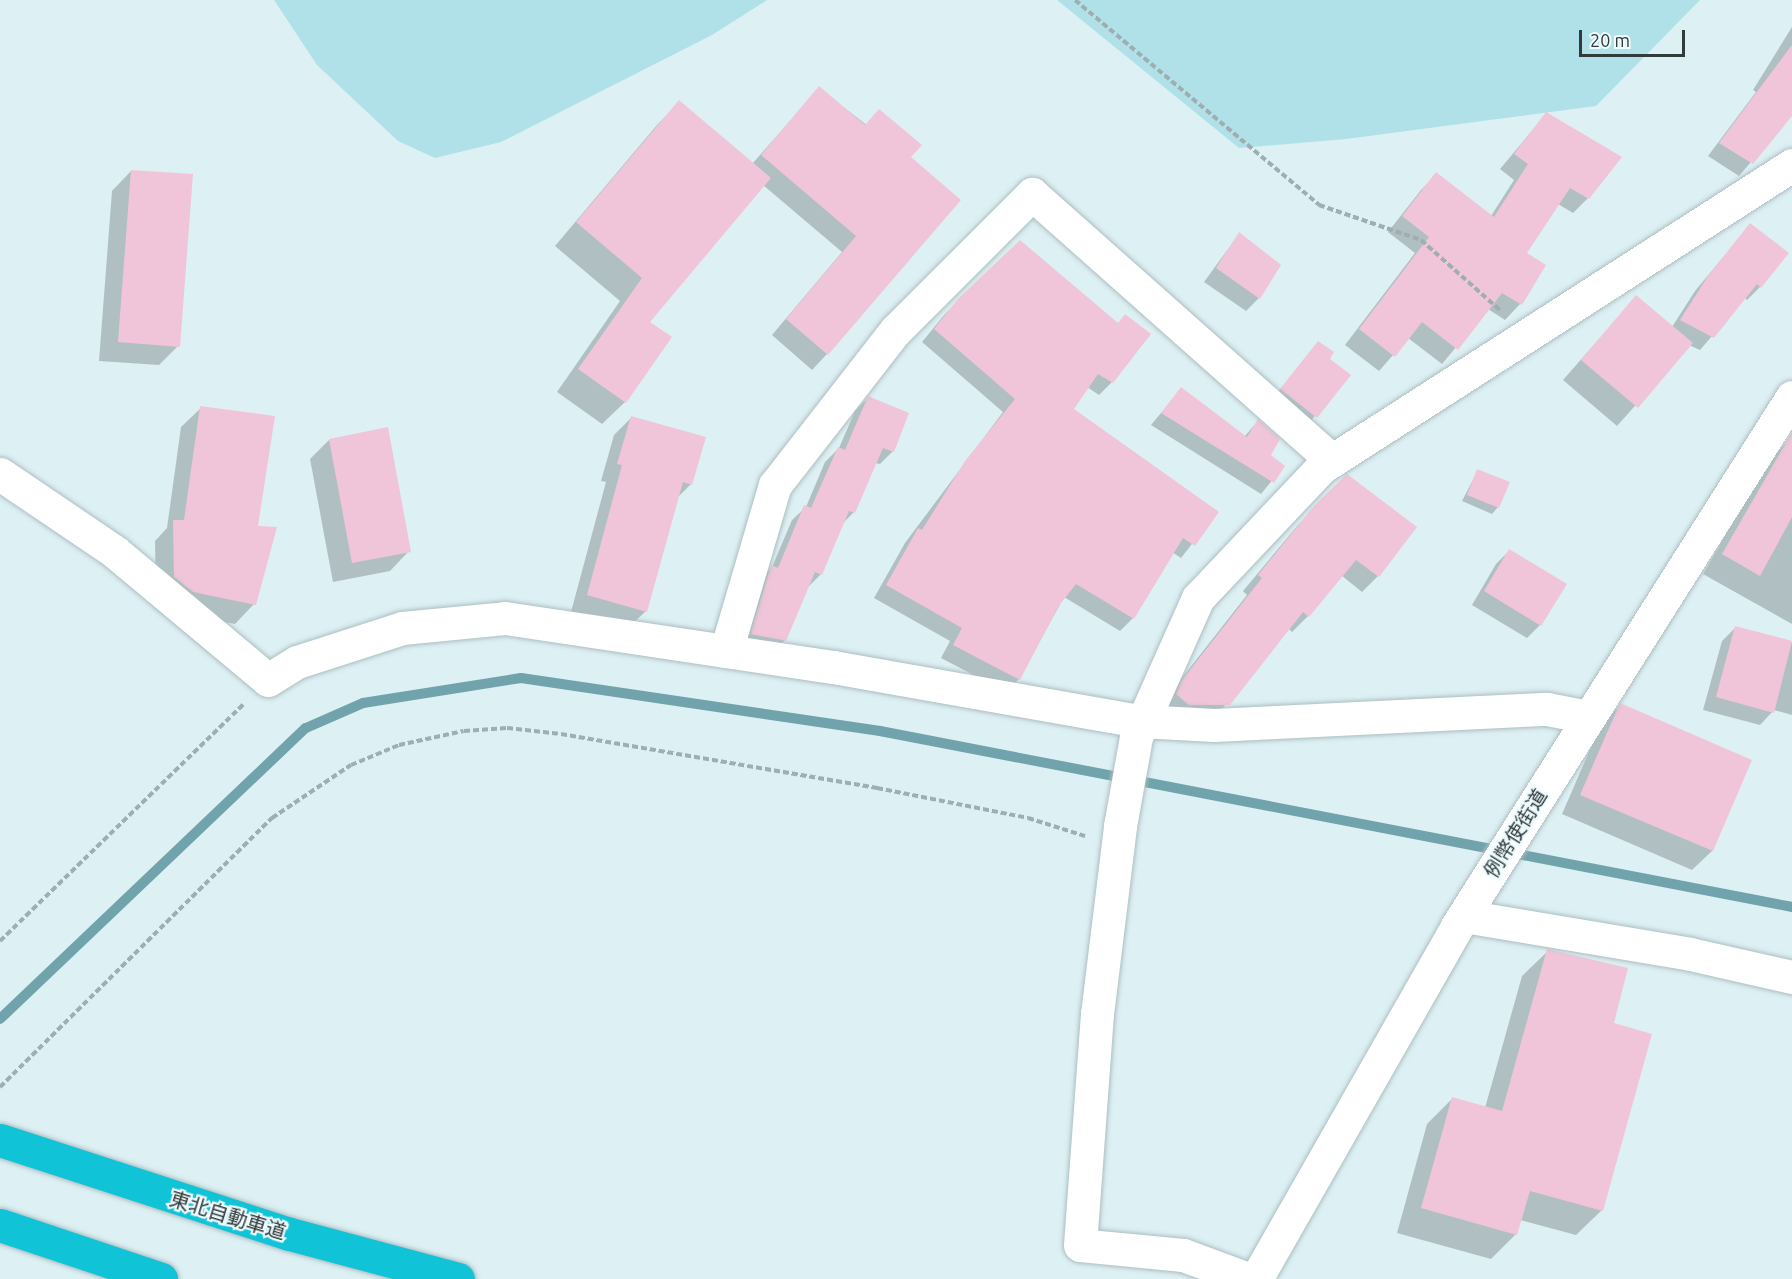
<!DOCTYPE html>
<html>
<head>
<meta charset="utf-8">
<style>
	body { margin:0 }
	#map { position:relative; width:1792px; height:1279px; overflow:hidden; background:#ddf0f3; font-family:Ubuntu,"Noto Sans JP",sans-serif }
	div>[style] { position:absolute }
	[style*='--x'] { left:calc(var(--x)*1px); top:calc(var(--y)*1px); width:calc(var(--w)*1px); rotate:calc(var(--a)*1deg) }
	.green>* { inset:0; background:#b0e1e8 }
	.shadow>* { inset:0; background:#0003 }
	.stream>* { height:10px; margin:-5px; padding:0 5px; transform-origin:5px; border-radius:5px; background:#70a3ab }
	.building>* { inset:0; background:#f1c5d9 }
	.path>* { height:4px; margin-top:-2px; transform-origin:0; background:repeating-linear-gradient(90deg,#9faeb1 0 6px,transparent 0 9px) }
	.roads { filter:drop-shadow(0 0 2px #acbec1) drop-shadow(0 0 2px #acbec1) }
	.street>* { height:33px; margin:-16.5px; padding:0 16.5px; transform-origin:16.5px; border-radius:16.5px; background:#fff }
	.secondary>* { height:33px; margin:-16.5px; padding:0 16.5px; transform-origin:16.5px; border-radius:16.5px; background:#fff }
	.highway>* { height:33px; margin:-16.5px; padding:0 16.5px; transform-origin:16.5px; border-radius:16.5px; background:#11c3d7 }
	span { translate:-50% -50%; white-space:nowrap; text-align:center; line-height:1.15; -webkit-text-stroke:4.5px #edfcfe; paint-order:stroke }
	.street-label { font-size:20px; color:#333a3c }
	.scale { position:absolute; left:1579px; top:30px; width:106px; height:27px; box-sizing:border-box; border:3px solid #333a3c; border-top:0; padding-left:8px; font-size:18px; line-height:21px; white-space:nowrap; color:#333a3c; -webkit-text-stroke:4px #edfcfe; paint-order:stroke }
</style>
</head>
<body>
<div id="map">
	<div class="green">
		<i style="clip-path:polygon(274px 0,767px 0,712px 35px,501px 142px,435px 158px,398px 141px,317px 65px)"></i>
		<i style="clip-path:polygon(1057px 0,1700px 0,1596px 106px,1346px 139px,1239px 148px)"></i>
	</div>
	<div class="shadow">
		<i style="clip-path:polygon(1792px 27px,1792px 114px,1739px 176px,1708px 156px,1756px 92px,1753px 90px)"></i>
		<i style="clip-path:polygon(819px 88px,909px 158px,827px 354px,812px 370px,772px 335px,842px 252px,763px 185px,648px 323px,625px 402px,602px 424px,557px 392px,620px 301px,555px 246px,657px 125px,679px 103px,752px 164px)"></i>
		<i style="clip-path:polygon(1546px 114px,1588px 198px,1573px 213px,1558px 204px,1525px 254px,1544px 266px,1520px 304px,1505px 320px,1488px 309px,1442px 364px,1408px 338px,1379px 371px,1345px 345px,1415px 253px,1388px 232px,1421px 190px,1437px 174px,1491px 216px,1514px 180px,1500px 169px)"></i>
		<i style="clip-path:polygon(131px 171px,178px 346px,159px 365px,99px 361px,112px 191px)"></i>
		<i style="clip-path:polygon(1750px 225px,1760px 287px,1747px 300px,1745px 298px,1700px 350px,1689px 345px,1617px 426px,1563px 380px,1636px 297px,1672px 327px,1695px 291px)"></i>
		<i style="clip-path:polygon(1239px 234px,1259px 298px,1246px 311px,1204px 282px)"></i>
		<i style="clip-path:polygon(1020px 242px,1112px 382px,1099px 395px,1087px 387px,1072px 409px,1217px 512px,1181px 558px,1172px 552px,1133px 618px,1120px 631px,1064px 597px,1019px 679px,1006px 692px,941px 658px,950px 641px,874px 598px,905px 543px,1003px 412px,922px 342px,945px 314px)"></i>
		<i style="clip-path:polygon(1318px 343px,1328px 359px,1349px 375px,1303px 430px,1269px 403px)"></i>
		<i style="clip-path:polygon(1181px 389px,1244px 437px,1258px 421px,1269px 455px,1283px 467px,1261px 494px,1151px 425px)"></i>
		<i style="clip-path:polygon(868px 398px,893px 451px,880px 464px,875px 463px,854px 512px,842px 524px,821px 574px,807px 588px,785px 640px,772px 653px,738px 647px,758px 580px,772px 567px,792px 520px,806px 507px,825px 462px,839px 448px,855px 411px)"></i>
		<i style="clip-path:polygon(201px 408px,257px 527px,254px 604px,235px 624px,173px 612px,156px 597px,155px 541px,167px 528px,181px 427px)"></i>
		<i style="clip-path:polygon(631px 418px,691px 484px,677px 498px,646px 611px,628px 628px,571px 612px,606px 482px,601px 481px,614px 435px)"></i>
		<i style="clip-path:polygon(329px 440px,409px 551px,390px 571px,333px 582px,310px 459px)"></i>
		<i style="clip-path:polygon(1788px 441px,1792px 443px,1792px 624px,1703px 574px,1769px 460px)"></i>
		<i style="clip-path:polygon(1478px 470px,1498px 507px,1492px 514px,1462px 501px)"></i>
		<i style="clip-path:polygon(1347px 476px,1415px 528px,1378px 576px,1362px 592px,1341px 575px,1308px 616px,1292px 632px,1288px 628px,1213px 720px,1161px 710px,1167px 697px,1247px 595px,1243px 591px,1298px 525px)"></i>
		<i style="clip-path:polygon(1509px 551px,1540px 625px,1527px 638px,1472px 605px,1496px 564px)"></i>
		<i style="clip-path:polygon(1735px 628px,1792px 643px,1792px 715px,1774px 710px,1760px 725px,1703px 710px,1722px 641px)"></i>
		<i style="clip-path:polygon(1621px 705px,1750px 761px,1712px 851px,1692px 870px,1562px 814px,1601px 724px)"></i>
		<i style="clip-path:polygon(1548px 951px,1602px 1210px,1576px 1235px,1520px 1220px,1516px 1234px,1491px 1259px,1397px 1233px,1427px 1124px,1452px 1099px,1485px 1108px,1522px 976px)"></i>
	</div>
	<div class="stream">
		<i style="--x:0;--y:1019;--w:422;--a:-43.6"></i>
		<i style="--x:306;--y:728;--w:62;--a:-23.7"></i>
		<i style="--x:363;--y:703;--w:160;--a:-9"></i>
		<i style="--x:521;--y:678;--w:363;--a:8.4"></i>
		<i style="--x:880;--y:731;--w:929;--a:10.92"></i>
	</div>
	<div class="building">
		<i style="clip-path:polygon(1792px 45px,1792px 116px,1753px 164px,1719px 143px)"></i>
		<i style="clip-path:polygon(819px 86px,865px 125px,879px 109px,922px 145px,911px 157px,961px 200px,828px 355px,786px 319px,856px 236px,761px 155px)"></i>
		<i style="clip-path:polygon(679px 100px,771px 178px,650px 322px,672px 337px,626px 403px,578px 369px,642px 278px,576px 222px)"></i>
		<i style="clip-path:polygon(1546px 112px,1622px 157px,1589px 199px,1570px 188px,1527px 253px,1546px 265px,1522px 305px,1502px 293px,1458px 350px,1422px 322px,1395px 357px,1359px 329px,1429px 237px,1402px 216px,1436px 172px,1494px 217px,1528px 164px,1514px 154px)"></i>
		<i style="clip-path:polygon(131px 170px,193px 174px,180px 347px,118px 342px)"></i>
		<i style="clip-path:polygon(1750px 223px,1789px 253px,1761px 288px,1757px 284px,1714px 338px,1680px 320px,1708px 276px)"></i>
		<i style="clip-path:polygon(1239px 232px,1281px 265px,1260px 299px,1216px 268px)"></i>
		<i style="clip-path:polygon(1020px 240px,1118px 323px,1125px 314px,1151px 334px,1113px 383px,1098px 374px,1074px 409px,1219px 512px,1195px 546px,1183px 538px,1134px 619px,1076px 584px,1058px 607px,1020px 680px,953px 645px,962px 628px,886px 585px,918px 528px,922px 530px,965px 461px,1015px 399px,934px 329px,958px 299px)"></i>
		<i style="clip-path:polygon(1636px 295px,1693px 343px,1638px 408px,1581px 360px)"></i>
		<i style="clip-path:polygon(1318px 341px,1334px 352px,1330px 359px,1351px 375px,1317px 418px,1280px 389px)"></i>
		<i style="clip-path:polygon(1181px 387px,1247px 437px,1258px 419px,1280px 439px,1271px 455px,1285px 466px,1274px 483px,1161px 413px)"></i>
		<i style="clip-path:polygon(868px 396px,909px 413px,894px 452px,883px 448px,855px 513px,849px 511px,822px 575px,815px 572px,786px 641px,750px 634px,771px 565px,778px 568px,804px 505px,811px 508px,838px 447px,845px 450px)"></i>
		<i style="clip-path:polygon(200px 406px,275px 416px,258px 526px,277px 527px,256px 605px,193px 592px,174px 577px,173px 520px,184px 520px)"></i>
		<i style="clip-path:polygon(631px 416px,706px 437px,692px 485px,683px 482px,647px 612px,587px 595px,622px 465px,617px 464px)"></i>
		<i style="clip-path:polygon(388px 427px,411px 552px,352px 563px,329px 439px)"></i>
		<i style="clip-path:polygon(1792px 432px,1792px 517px,1760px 576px,1722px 554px)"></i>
		<i style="clip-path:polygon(1477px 469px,1510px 482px,1499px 508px,1467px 495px)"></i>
		<i style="clip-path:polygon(1347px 474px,1417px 527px,1379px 577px,1356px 560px,1309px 617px,1303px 612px,1230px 705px,1189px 705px,1176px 694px,1182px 680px,1262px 578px,1258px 575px,1313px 507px)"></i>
		<i style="clip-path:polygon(1509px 549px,1567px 584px,1541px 626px,1484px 591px)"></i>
		<i style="clip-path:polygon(1735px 626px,1792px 641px,1774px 713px,1716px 697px)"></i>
		<i style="clip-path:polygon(1620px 703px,1752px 760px,1713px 851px,1580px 795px)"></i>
		<i style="clip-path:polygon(1547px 949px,1628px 968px,1614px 1023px,1652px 1034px,1603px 1211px,1530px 1191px,1517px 1235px,1421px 1208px,1452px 1097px,1502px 1111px)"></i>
	</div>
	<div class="path">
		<i style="--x:1075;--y:0;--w:319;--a:40"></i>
		<i style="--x:1319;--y:205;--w:108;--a:18.9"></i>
		<i style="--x:1421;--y:240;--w:108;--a:41.6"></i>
		<i style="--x:0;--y:941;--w:340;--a:-44.2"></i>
		<i style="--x:0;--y:1087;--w:383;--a:-44.7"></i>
		<i style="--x:272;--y:818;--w:95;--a:-33.9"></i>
		<i style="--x:351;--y:765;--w:52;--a:-22.6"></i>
		<i style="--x:399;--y:745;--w:66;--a:-12.2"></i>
		<i style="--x:464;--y:731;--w:43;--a:-4"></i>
		<i style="--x:507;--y:728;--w:54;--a:6.3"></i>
		<i style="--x:561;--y:734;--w:321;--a:9.7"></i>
		<i style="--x:877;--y:788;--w:154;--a:11.2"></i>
		<i style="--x:1028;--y:818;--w:60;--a:17.5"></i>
	</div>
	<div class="roads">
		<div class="street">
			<i style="--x:0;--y:474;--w:139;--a:34.1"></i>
			<i style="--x:115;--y:552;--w:199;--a:39.9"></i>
			<i style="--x:268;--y:680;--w:34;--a:-32"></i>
			<i style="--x:297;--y:662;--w:110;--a:-17.9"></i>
			<i style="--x:402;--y:628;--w:103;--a:-5.5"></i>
			<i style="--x:505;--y:618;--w:332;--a:8.5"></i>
			<i style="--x:833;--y:667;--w:312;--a:10"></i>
			<i style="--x:1140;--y:721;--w:74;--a:3.1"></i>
			<i style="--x:1214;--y:725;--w:333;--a:-2.8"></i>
			<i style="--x:1547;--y:709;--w:42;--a:11"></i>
			<i style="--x:726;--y:651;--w:173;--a:-73.6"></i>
			<i style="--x:775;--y:485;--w:195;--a:-52.1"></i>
			<i style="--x:895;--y:331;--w:194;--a:-45"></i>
			<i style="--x:1032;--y:194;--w:401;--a:41.6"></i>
			<i style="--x:1464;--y:916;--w:229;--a:9.5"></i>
			<i style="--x:1690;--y:954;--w:105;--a:12.7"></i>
			<i style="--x:1248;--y:1279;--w:69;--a:-159.7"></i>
			<i style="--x:1183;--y:1255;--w:103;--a:-174.5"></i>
			<i style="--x:1080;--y:1245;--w:232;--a:-85.8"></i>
			<i style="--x:1097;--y:1014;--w:189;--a:-83"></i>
			<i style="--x:1120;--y:826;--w:90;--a:-79.8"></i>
			<i style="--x:1136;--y:737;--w:152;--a:-66"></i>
			<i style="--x:1198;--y:598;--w:180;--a:-46.6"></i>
			<i style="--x:1322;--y:467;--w:559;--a:-32.72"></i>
		</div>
		<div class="secondary">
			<i style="--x:1256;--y:1279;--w:406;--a:-60.3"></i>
			<i style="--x:1457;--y:926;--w:626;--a:-57.66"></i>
		</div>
		<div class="highway">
			<i style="--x:0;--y:1140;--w:305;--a:18"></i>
			<i style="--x:290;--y:1234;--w:174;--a:15"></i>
			<i style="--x:0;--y:1225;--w:170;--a:18.5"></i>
		</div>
	</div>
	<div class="street-label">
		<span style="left:1515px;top:833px;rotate:-58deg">例幣使街道</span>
		<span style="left:228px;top:1215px;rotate:17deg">東北自動車道</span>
	</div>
	<div class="scale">20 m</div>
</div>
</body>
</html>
